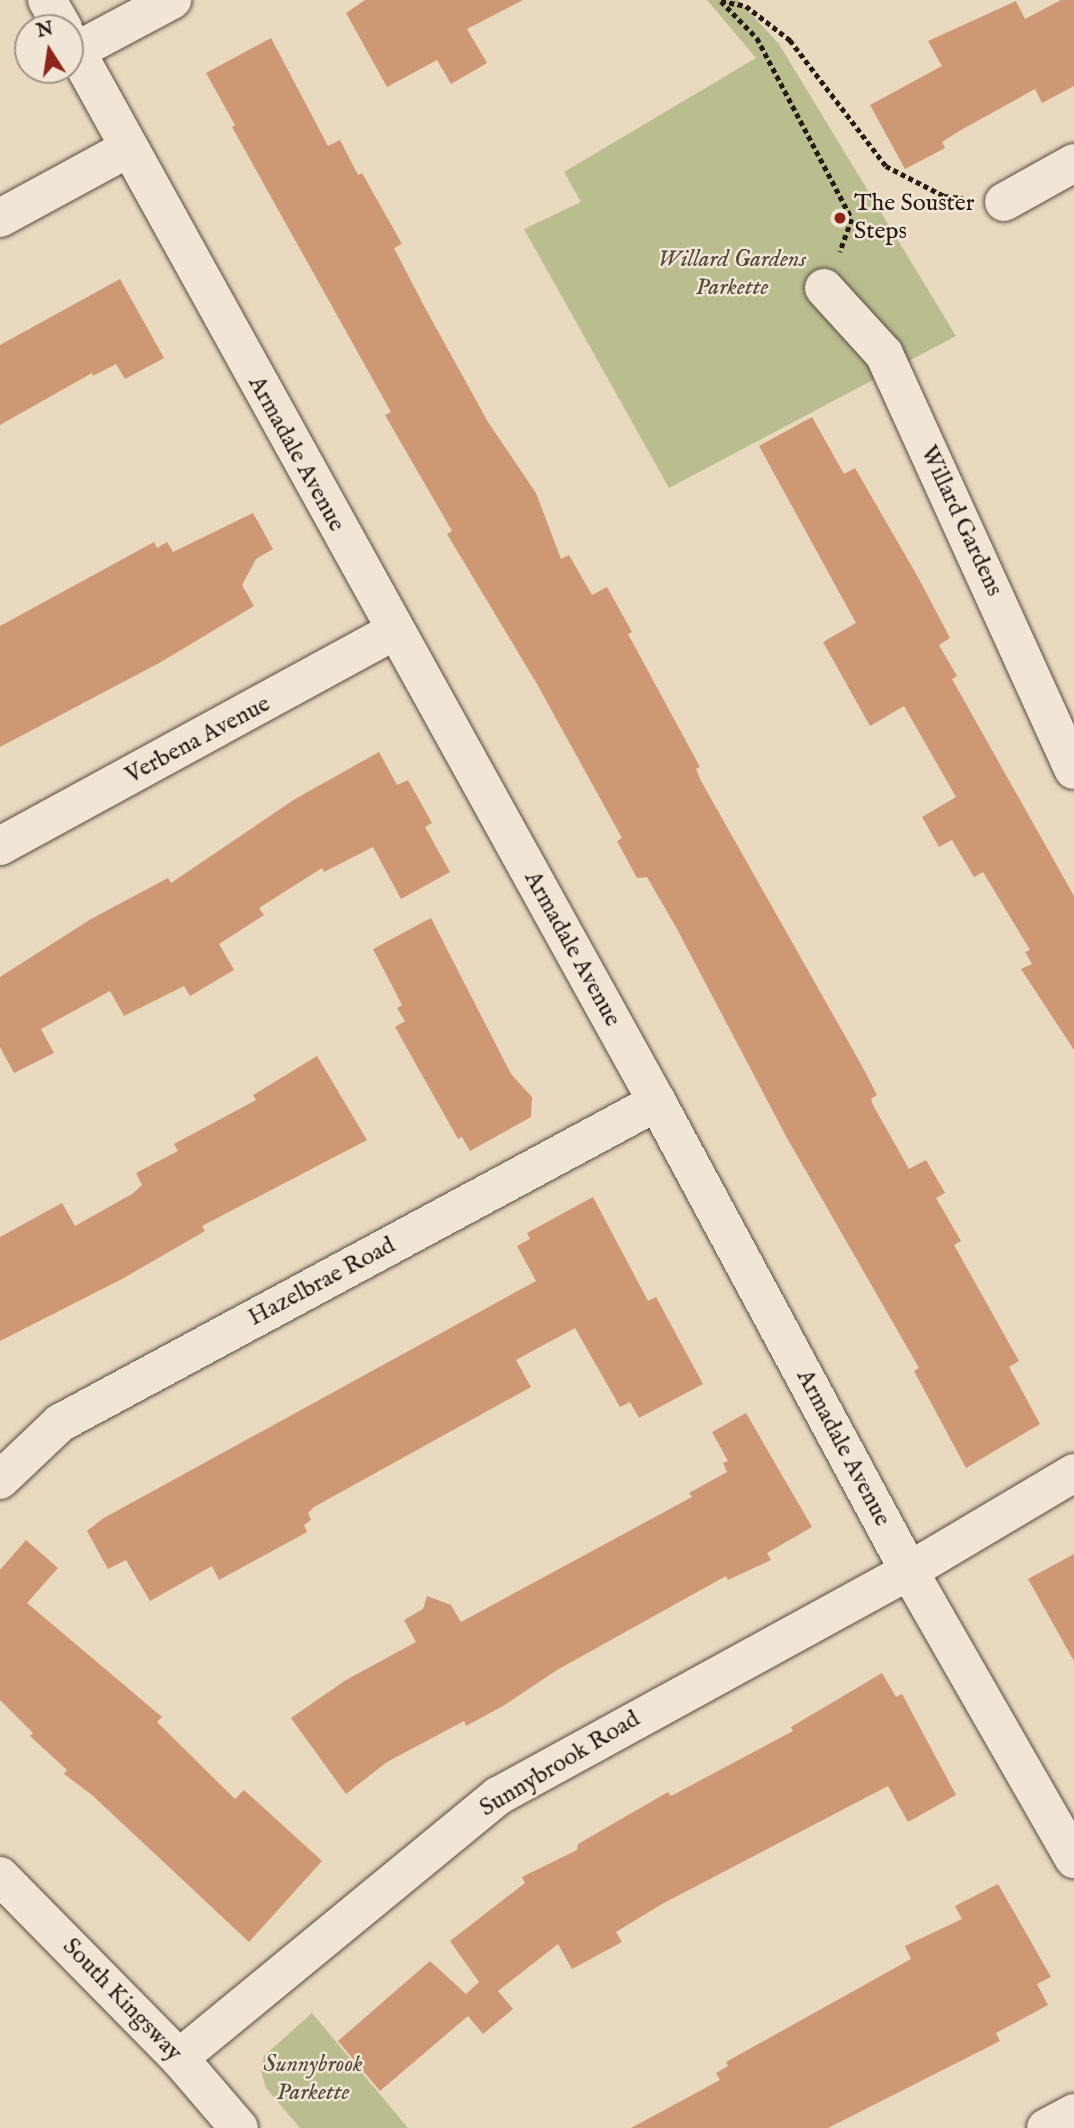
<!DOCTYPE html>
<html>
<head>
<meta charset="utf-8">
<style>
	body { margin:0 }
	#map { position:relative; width:1074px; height:2128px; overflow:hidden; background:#e9d9bf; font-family:"IM FELL English",serif }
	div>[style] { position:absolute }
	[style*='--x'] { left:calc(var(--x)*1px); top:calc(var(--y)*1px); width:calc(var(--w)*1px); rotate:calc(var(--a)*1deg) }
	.green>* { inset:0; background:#babe8f }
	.building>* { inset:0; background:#cf9874 }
	.path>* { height:4.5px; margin-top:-2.25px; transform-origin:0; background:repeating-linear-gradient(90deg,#281a15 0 5px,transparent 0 8.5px) }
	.roads { filter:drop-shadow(0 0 2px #584a40) drop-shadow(0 0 2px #584a40) }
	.minor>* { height:38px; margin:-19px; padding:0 19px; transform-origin:19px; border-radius:19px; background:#f1e6d5 }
	.dots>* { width:19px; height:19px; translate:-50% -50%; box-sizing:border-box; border:4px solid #f1e6d5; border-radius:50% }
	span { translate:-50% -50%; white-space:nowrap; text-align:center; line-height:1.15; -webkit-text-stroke:5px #f1e6d5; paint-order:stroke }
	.poi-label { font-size:24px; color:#281a15 }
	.left { translate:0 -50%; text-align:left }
	.park-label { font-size:24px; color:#544b3a; font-style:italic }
	.street-label { font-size:24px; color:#281a15 }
	.north { position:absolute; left:14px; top:14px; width:70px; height:70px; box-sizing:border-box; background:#f1e6d5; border:2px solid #a19488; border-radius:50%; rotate:348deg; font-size:19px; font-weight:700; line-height:28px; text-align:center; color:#281a15 }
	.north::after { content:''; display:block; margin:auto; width:24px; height:32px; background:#8f2418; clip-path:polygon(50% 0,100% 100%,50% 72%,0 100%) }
</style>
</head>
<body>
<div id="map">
	<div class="green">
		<i style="clip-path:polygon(707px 0,738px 0,779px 44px,956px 336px,669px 488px,524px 229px,581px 202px,564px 172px,756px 58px)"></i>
		<i style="clip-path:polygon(312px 2013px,408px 2128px,300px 2128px,266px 2088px,261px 2071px,264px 2056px)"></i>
	</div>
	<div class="building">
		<i style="clip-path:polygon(365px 0,523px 0,467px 29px,487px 63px,451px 84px,437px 60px,387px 87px,346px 13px)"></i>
		<i style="clip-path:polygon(1061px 0,1074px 0,1074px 86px,1042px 103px,1035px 89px,961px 130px,942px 142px,945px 148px,905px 169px,870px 105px,942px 66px,928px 41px,1016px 1px,1025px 19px)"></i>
		<i style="clip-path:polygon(271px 38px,328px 146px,340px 140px,358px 175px,362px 173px,402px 244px,394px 248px,424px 306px,488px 422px,536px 493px,561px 559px,569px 555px,592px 595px,607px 587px,632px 632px,628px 634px,700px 767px,696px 769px,701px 781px,862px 1066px,877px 1095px,871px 1099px,873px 1105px,909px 1169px,926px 1160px,945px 1193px,936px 1198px,961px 1241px,954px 1245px,1019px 1361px,1009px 1367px,1040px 1424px,966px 1468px,914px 1371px,919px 1368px,787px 1138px,677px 929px,647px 877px,637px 878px,617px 841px,622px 838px,537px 684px,447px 534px,452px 531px,385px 415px,391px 412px,232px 127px,235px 125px,206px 73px)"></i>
		<i style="clip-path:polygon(120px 279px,164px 358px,125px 379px,116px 364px,93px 376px,92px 373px,0 425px,0 345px)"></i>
		<i style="clip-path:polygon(812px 417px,844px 474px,855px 468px,919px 579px,950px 638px,939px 645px,957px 676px,952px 679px,1074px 896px,1074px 1050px,1021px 969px,1032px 964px,1025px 952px,1030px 950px,983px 872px,974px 877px,952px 840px,939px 847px,922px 817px,956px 797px,904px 706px,870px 726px,823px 642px,856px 623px,759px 446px)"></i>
		<i style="clip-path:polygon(253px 513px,273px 549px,256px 559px,242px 585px,254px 606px,161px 662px,0 747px,0 626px,154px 542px,157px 548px,167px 542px,173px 552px)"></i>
		<i style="clip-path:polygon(379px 752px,397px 785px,408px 780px,432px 823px,425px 827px,450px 872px,401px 899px,373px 847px,324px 872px,322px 868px,259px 908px,264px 915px,219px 944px,234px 970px,190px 996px,184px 986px,124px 1016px,110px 991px,41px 1029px,54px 1053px,14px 1073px,0 1047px,0 977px,91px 919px,168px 878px,171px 883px,295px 799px)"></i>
		<i style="clip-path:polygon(431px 918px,511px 1074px,532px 1097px,531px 1117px,470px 1151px,462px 1137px,458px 1139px,395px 1027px,405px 1021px,397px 1008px,402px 1005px,373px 949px)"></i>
		<i style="clip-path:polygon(317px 1056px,367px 1140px,202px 1226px,205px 1231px,122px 1279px,0 1341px,0 1237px,62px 1203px,75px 1226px,132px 1194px,142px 1185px,136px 1173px,178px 1151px,174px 1144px,256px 1100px,253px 1095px)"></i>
		<i style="clip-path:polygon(593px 1197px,648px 1301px,656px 1297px,703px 1384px,639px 1418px,630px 1402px,620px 1407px,575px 1328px,516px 1360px,531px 1387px,314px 1507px,308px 1513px,311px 1520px,304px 1525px,307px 1532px,219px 1580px,212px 1566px,150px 1601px,126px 1560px,108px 1569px,87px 1531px,102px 1519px,536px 1281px,517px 1246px,530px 1239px,527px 1233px)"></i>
		<i style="clip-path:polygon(746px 1413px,812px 1527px,767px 1553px,771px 1560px,728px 1580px,726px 1576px,557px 1670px,503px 1706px,466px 1726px,464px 1721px,387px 1762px,346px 1794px,291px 1718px,346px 1680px,416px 1642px,404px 1620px,423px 1609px,427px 1596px,451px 1605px,461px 1622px,692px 1497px,689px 1493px,727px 1472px,723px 1463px,728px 1461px,712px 1432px)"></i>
		<i style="clip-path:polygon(26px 1540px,58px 1568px,27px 1603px,162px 1717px,157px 1722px,235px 1799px,244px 1790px,322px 1861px,249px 1942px,92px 1795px,64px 1774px,67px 1770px,30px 1736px,33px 1733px,0 1700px,0 1570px)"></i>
		<i style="clip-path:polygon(1074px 1554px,1074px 1661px,1028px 1579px)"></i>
		<i style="clip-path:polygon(882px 1673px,896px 1697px,902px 1694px,956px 1795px,908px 1822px,888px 1786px,662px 1904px,616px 1932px,622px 1942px,572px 1969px,558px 1944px,498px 1991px,513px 2009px,483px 2034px,468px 2016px,380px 2091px,338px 2041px,430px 1961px,466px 1994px,479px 1982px,450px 1941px,525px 1883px,522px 1877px,577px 1850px,578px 1844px,668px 1792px,671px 1796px,793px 1731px,791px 1727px)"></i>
		<i style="clip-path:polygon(998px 1884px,1051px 1977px,1037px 1984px,1048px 2005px,996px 2033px,1000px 2041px,828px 2128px,631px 2128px,720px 2080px,716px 2073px,728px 2066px,726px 2062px,911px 1959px,905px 1946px,962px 1919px,955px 1906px)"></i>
	</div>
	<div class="path">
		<i style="--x:721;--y:1;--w:25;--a:11"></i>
		<i style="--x:746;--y:6;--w:56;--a:37.7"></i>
		<i style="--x:790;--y:40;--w:158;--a:52.7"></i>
		<i style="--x:886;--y:166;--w:65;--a:27.3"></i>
		<i style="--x:944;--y:196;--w:19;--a:6"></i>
		<i style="--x:721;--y:1;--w:52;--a:45.8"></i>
		<i style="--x:757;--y:38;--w:204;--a:62.3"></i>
		<i style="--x:852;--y:219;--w:35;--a:110"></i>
	</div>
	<div class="roads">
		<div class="minor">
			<i style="--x:47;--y:0;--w:32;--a:60"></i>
			<i style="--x:70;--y:40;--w:1213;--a:61.07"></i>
			<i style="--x:657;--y:1102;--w:532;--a:61.75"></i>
			<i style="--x:909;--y:1571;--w:332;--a:60.2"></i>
			<i style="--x:76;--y:51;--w:109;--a:-28"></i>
			<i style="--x:1004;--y:202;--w:80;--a:-29.1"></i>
			<i style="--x:0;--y:218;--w:145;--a:-28.5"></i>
			<i style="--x:824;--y:288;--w:89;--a:47.7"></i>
			<i style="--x:884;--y:354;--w:457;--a:65.5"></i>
			<i style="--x:0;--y:846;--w:449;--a:-28.6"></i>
			<i style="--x:0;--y:1480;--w:83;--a:-43.5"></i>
			<i style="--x:60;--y:1423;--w:678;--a:-28.27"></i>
			<i style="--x:0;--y:1876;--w:255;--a:45.5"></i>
			<i style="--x:179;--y:2058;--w:92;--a:49.4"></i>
			<i style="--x:179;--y:2058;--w:413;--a:-39.4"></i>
			<i style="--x:498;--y:1796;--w:469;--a:-28.7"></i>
			<i style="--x:909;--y:1571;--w:192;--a:-30.7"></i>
			<i style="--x:1046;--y:2128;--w:32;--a:-28"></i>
		</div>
	</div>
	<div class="dots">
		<i style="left:840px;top:218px;background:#8f2418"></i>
	</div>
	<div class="poi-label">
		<span class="left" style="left:854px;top:218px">The Souster<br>Steps</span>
	</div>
	<div class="park-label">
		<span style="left:732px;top:274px">Willard Gardens<br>Parkette</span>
		<span style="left:313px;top:2079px">Sunnybrook<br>Parkette</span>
	</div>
	<div class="street-label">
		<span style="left:296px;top:454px;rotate:61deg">Armadale Avenue</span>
		<span style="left:961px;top:521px;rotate:65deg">Willard Gardens</span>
		<span style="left:198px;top:740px;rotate:-28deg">Verbena Avenue</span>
		<span style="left:572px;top:949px;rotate:61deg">Armadale Avenue</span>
		<span style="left:322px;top:1282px;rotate:-28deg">Hazelbrae Road</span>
		<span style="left:843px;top:1448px;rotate:62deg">Armadale Avenue</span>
		<span style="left:560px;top:1764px;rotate:-31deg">Sunnybrook Road</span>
		<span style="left:122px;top:2000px;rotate:46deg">South Kingsway</span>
	</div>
	<div class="north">N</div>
</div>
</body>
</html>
